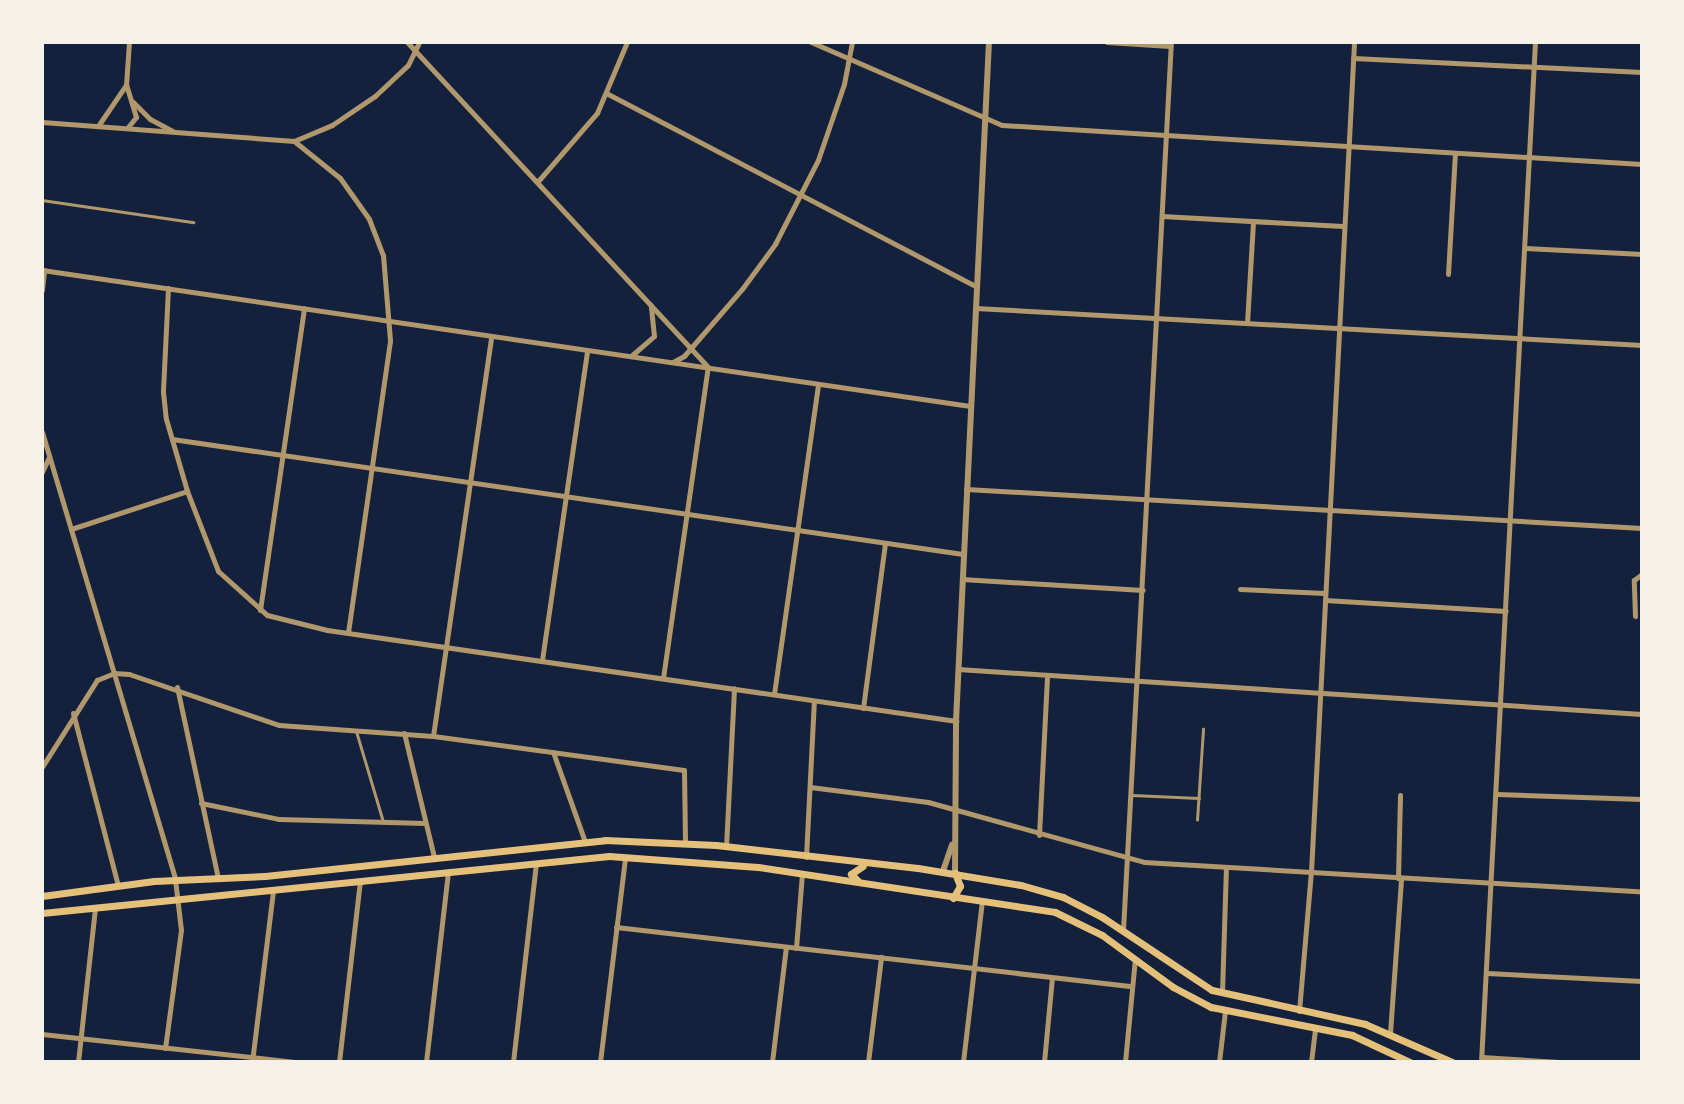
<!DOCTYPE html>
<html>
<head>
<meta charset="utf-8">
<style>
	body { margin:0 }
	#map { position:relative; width:1684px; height:1104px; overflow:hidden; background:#14213d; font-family:Poppins,sans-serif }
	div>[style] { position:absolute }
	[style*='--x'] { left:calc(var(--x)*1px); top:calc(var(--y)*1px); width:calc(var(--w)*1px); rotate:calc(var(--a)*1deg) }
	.service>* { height:2.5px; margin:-1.25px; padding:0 1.25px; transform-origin:1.25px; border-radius:1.25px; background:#b1986c }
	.minor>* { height:5px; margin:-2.5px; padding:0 2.5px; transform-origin:2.5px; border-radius:2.5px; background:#b1986c }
	.tertiary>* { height:6px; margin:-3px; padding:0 3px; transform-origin:3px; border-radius:3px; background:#b1986c }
	.secondary>* { height:7px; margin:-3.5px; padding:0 3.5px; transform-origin:3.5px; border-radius:3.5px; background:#e5c07b }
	span { translate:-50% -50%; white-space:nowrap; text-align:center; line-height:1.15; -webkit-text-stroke:5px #f6f1e7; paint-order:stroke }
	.frame { position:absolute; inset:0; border:44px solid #f6f1e7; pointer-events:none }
</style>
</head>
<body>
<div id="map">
	<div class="service">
		<i style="--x:42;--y:200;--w:153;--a:8.3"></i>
		<i style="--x:357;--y:733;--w:91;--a:73.4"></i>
		<i style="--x:1132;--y:795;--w:67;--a:2.6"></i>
		<i style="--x:1197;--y:820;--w:91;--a:-86.2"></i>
	</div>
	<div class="minor">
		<i style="--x:407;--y:42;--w:443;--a:47.2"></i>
		<i style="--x:811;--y:42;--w:208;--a:23.5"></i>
		<i style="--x:1002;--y:125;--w:641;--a:3.49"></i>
		<i style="--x:1107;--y:42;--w:63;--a:3.6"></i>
		<i style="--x:1353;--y:58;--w:289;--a:2.8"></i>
		<i style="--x:608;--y:94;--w:415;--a:27.6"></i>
		<i style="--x:133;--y:102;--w:24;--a:45"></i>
		<i style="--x:150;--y:119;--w:26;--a:28"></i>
		<i style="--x:42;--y:122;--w:253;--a:4.3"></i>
		<i style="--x:294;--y:141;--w:59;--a:38.8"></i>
		<i style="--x:340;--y:178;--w:50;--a:54.7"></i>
		<i style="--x:369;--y:219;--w:39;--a:69"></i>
		<i style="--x:383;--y:255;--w:86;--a:85.3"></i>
		<i style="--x:390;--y:341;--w:295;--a:98.2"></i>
		<i style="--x:98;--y:126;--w:50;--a:-55.7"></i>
		<i style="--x:128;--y:127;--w:13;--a:-51"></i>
		<i style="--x:136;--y:117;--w:34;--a:-107"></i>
		<i style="--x:126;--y:85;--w:43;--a:-86"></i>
		<i style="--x:294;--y:141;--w:41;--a:-22.8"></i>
		<i style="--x:332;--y:125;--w:52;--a:-34"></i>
		<i style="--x:375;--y:96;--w:45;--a:-43.2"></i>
		<i style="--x:408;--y:65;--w:25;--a:-64"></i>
		<i style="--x:539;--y:180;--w:89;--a:-49.1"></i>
		<i style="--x:597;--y:113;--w:77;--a:-67.1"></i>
		<i style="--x:1162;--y:216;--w:181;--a:3.2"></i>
		<i style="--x:1525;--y:248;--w:117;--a:2.9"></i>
		<i style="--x:42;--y:270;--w:938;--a:8.34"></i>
		<i style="--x:1448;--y:274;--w:121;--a:-86.7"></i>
		<i style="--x:168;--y:288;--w:104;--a:92.8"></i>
		<i style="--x:163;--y:392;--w:27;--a:84"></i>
		<i style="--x:166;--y:419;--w:75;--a:73.7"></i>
		<i style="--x:187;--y:491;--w:86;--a:68.8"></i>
		<i style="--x:218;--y:571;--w:66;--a:41.9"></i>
		<i style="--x:267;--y:615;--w:62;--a:14"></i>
		<i style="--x:327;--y:630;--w:636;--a:8.23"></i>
		<i style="--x:42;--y:290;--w:20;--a:-84"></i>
		<i style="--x:975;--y:308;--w:668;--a:3.18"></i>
		<i style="--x:1247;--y:323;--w:102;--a:-86.6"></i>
		<i style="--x:631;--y:356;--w:30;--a:-41"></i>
		<i style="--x:654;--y:336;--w:31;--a:-96"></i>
		<i style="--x:673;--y:362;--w:13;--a:-29"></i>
		<i style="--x:684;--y:356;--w:89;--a:-49.1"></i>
		<i style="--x:742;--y:289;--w:56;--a:-53.7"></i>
		<i style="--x:775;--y:244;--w:94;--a:-62.9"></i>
		<i style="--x:818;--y:160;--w:80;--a:-71.1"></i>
		<i style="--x:844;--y:84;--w:43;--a:-79.2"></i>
		<i style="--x:42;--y:432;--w:466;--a:73.4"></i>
		<i style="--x:175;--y:879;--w:51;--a:83.3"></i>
		<i style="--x:181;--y:930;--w:119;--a:97.7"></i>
		<i style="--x:172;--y:439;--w:799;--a:8.27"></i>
		<i style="--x:42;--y:472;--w:17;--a:-65"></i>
		<i style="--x:966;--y:489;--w:677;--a:3.3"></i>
		<i style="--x:71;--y:529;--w:122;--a:-18.1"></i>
		<i style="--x:962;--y:579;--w:181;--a:3.5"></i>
		<i style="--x:1240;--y:589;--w:85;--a:2.7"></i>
		<i style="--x:1325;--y:600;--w:181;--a:3.5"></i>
		<i style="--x:260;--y:610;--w:305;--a:-81.7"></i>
		<i style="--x:1635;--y:616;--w:36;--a:-92"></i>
		<i style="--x:1634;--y:580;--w:10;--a:-37"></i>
		<i style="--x:542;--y:660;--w:313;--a:-81.7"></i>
		<i style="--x:958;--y:669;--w:685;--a:3.76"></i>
		<i style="--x:663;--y:678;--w:314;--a:-81.8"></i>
		<i style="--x:177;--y:687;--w:195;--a:77.9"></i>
		<i style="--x:774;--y:694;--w:313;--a:-81.9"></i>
		<i style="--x:863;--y:708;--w:166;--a:-82.4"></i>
		<i style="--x:73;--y:713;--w:179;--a:75.4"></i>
		<i style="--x:404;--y:733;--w:128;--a:76.4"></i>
		<i style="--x:433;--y:736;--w:404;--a:-81.7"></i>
		<i style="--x:553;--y:752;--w:96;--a:70.4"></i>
		<i style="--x:42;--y:767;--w:103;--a:-57.7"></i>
		<i style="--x:97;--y:680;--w:18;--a:-22"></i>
		<i style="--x:114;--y:673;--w:15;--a:4"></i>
		<i style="--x:129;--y:674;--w:158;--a:18.8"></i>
		<i style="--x:279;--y:725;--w:154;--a:4.1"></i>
		<i style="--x:433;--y:736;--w:253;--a:7.7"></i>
		<i style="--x:684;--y:770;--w:74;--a:89.2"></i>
		<i style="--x:810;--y:787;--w:119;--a:7.2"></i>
		<i style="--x:928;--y:802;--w:224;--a:15.5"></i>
		<i style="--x:1144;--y:862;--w:499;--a:3.4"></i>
		<i style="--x:1497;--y:794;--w:145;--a:2"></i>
		<i style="--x:201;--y:803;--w:80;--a:11.6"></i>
		<i style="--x:279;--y:819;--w:146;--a:1.6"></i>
		<i style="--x:1039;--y:835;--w:160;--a:-87.1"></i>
		<i style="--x:726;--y:847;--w:159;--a:-87.1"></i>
		<i style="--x:806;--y:857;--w:156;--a:-87.1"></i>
		<i style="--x:1398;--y:878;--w:83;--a:-88.6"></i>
		<i style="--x:616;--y:927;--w:517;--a:6.55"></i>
		<i style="--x:1123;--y:930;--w:889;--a:-86.91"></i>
		<i style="--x:796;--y:948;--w:75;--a:-85.4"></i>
		<i style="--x:1487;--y:973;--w:155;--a:3"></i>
		<i style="--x:1222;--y:993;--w:126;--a:-88.2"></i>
		<i style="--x:1299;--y:1011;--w:140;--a:-85.1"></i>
		<i style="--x:1311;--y:872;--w:831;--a:-87.03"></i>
		<i style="--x:1390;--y:1033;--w:154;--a:-85.9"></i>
		<i style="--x:42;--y:1034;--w:254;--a:6.3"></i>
		<i style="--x:1482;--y:1057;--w:77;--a:3.7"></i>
		<i style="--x:78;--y:1062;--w:154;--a:-83.7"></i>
		<i style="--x:252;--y:1062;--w:172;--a:-83"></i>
		<i style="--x:339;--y:1062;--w:182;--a:-83.4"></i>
		<i style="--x:426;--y:1062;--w:192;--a:-83.4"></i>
		<i style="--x:513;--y:1062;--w:200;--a:-83.4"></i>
		<i style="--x:600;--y:1062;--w:207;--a:-83"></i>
		<i style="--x:772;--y:1062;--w:116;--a:-83.1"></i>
		<i style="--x:868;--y:1062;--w:106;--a:-82.9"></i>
		<i style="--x:963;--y:1062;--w:163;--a:-83.3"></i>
		<i style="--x:1044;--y:1062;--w:84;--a:-84.6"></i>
		<i style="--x:1125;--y:1062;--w:104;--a:-84.5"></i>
		<i style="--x:1219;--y:1062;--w:51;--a:-83.3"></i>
		<i style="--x:1311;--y:1062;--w:33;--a:-83"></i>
		<i style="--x:1481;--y:1062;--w:1021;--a:-86.97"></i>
	</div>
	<div class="tertiary">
		<i style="--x:943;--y:871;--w:28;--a:-71"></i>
		<i style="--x:955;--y:873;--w:152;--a:-89.6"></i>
		<i style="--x:956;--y:721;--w:680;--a:-87.22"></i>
	</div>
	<div class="secondary">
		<i style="--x:858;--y:881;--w:10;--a:-135"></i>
		<i style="--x:851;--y:874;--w:14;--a:-34"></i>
		<i style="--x:42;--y:896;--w:113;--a:-7.6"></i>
		<i style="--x:154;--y:881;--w:111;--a:-2.6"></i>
		<i style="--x:265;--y:876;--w:342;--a:-6"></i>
		<i style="--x:605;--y:840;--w:111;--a:2.6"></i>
		<i style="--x:716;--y:845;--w:203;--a:6.5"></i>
		<i style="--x:918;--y:868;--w:104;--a:9.4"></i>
		<i style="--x:1021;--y:885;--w:44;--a:15.9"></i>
		<i style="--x:1063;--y:897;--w:44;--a:27.1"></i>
		<i style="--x:1102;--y:917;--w:132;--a:33.6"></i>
		<i style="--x:1212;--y:990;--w:157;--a:12.5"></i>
		<i style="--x:1365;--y:1024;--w:95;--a:23.6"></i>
		<i style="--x:953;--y:898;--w:14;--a:-60"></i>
		<i style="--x:960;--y:886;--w:14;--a:-111"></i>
		<i style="--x:42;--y:913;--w:570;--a:-5.74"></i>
		<i style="--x:609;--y:856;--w:149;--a:4.2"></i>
		<i style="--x:758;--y:867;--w:300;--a:8.6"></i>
		<i style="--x:1055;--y:912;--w:52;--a:26.1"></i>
		<i style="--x:1102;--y:935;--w:88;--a:36.2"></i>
		<i style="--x:1173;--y:987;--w:43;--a:27.8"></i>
		<i style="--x:1211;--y:1007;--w:144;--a:11.2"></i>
		<i style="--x:1352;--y:1035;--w:64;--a:25"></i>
	</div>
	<div class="frame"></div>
</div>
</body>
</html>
